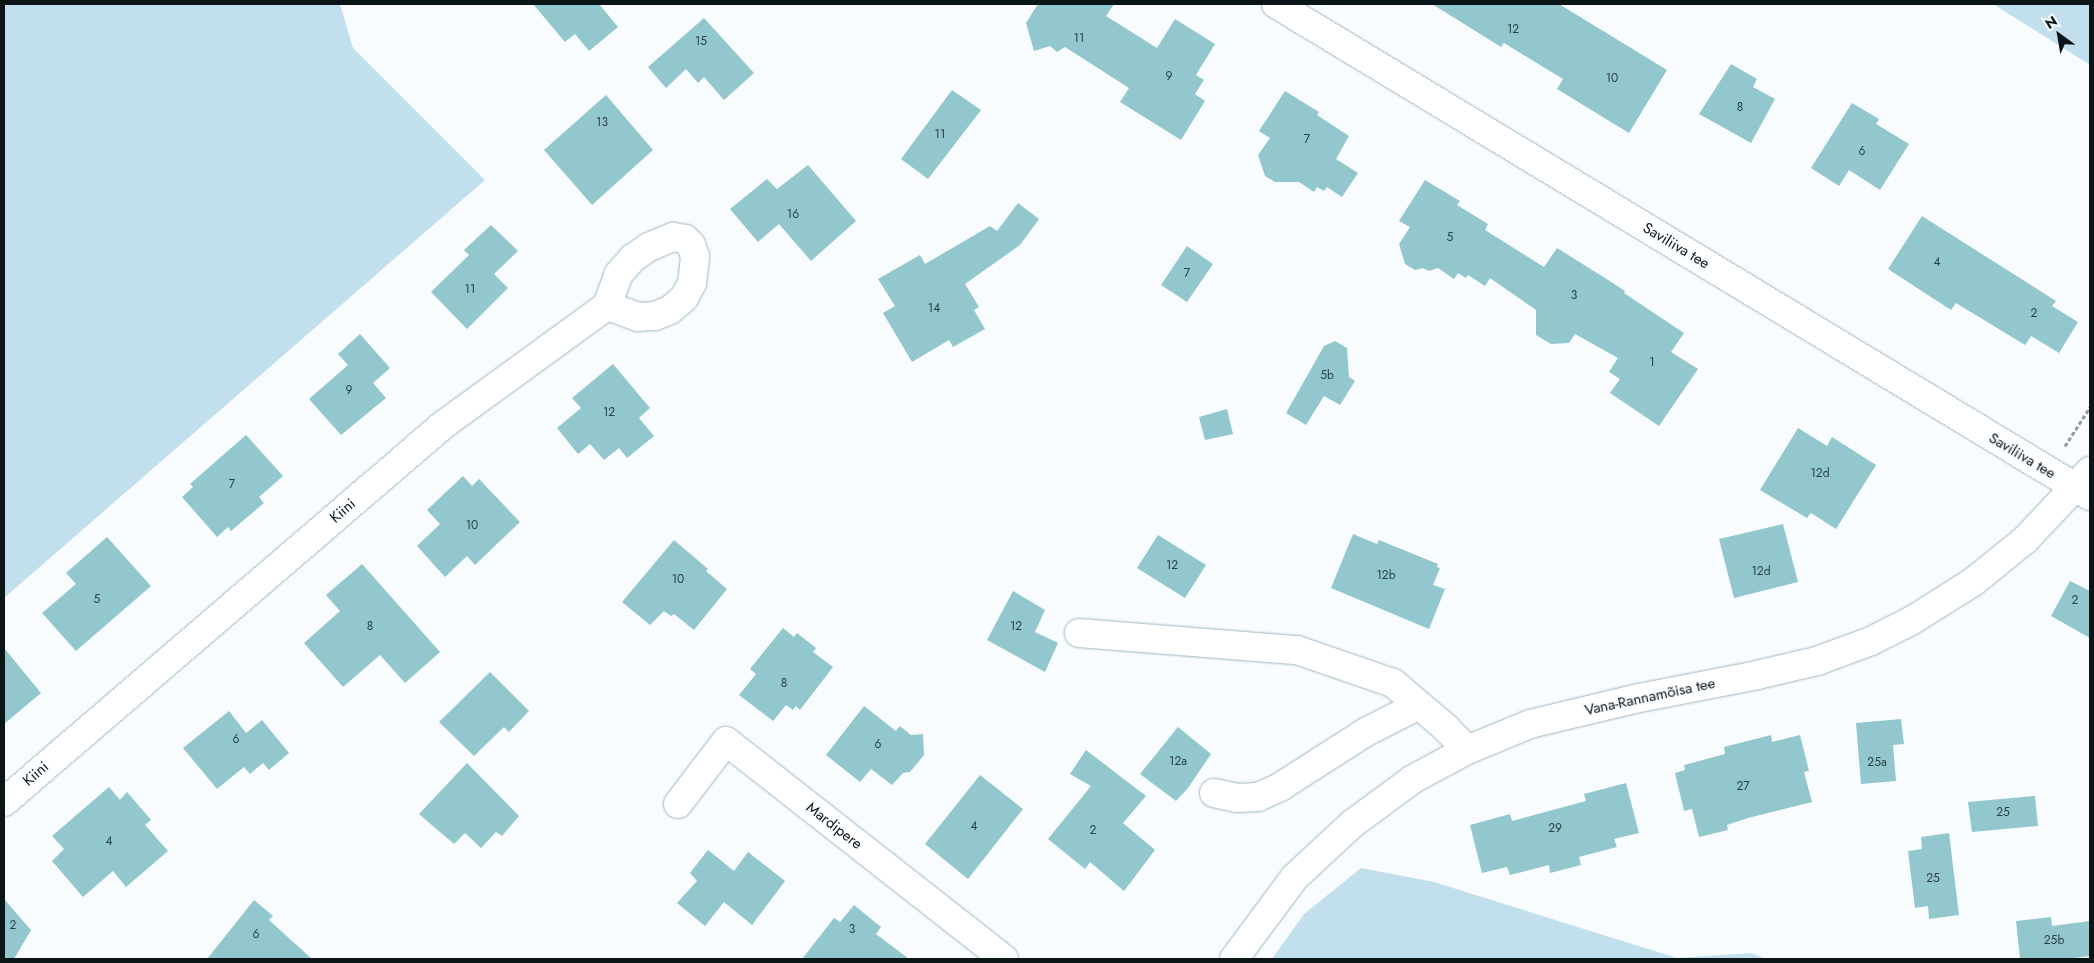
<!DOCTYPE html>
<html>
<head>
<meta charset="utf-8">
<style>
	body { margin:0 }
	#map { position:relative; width:2094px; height:963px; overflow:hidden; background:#f8fcff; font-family:Jost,sans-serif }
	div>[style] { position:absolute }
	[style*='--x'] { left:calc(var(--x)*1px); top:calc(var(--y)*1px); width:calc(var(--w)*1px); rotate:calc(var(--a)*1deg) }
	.green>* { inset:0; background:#c2dfed }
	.building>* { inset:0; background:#91c7cd }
	.path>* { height:3px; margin-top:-1.5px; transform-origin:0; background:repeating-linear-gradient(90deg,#92989b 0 4px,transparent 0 6.5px) }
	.roads { filter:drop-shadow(0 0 1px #9fb6c0) drop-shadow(0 0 1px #9fb6c0) }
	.minor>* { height:28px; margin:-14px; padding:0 14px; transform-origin:14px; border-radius:14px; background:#fff }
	span { translate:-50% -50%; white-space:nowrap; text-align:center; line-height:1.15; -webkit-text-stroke:4.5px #f8fcff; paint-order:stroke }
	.number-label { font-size:12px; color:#2c4144 }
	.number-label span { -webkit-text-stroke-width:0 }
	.street-label { font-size:15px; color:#0b1417 }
	.frame { position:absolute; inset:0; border:5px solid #0b1417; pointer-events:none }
	.north { position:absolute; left:2034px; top:10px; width:50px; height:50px; -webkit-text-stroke:4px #f8fcff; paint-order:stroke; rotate:328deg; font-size:14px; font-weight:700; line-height:20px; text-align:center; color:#0b1417 }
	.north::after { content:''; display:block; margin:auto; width:18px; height:22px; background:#0b1417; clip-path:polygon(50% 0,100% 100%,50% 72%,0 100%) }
</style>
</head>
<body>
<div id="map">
	<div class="green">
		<i style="clip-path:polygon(4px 4px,340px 4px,353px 48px,485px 180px,4px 598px)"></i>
		<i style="clip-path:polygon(1993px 4px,2090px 4px,2090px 65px)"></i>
		<i style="clip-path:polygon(1361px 868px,1434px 882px,1677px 958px,1751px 953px,1766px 959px,1272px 959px,1304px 914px)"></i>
	</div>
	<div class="building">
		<i style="clip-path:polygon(533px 4px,599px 4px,618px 27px,589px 51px,575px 34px,565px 42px)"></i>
		<i style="clip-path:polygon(1038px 4px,1114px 4px,1106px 16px,1157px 48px,1175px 19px,1215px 44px,1196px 75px,1204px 80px,1195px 94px,1205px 101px,1181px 140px,1120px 102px,1129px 88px,1065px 47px,1057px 52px,1050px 46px,1034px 51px,1026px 23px)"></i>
		<i style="clip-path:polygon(1432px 4px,1559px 4px,1667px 70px,1629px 133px,1557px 89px,1563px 79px,1504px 43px,1501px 47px)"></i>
		<i style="clip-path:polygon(704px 18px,754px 73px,724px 100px,704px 77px,698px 83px,686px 69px,666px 88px,648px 67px)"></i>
		<i style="clip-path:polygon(1731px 64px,1757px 79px,1753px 87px,1775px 99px,1751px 143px,1699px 114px)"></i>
		<i style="clip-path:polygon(952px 90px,981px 110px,928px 179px,901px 159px)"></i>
		<i style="clip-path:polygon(1285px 91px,1319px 112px,1317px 115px,1349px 136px,1336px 159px,1358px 173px,1342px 197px,1327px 187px,1324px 191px,1317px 187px,1314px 192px,1299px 182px,1275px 182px,1265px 176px,1258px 155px,1270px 138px,1259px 131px)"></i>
		<i style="clip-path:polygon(606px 95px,653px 150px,592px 205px,544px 150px)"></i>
		<i style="clip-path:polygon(1852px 103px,1879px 119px,1876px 124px,1909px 144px,1880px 190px,1849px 170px,1839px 186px,1811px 168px)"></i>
		<i style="clip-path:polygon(808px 165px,856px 221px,811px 261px,779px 224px,758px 242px,730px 209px,767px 179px,777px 189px)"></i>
		<i style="clip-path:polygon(1425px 180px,1460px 201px,1457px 205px,1488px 224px,1485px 230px,1544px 267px,1557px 248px,1613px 283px,1625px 291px,1624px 293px,1684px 333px,1671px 352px,1698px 369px,1659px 426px,1610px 393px,1620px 379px,1609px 372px,1618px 358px,1575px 334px,1569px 343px,1551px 344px,1536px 335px,1536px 310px,1490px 278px,1485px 286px,1468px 275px,1466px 278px,1458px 273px,1454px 279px,1438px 268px,1429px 271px,1423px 268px,1415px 270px,1405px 264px,1399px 244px,1410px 227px,1399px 221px)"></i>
		<i style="clip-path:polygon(1018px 203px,1039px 219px,1020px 245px,965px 284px,979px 307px,974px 310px,985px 329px,953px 347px,949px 340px,912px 362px,883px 313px,895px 306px,878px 279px,920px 255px,925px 264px,990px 226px,997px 231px)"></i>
		<i style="clip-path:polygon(1922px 216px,2056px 301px,2052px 306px,2078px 322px,2059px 353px,2031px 336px,2025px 345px,1956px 303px,1951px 310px,1888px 269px)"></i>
		<i style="clip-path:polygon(491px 225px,518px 251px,494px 274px,508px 288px,467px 329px,431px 292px,469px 255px,464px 250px)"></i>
		<i style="clip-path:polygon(1187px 246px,1213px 264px,1187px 302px,1161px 285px)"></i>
		<i style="clip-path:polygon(360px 334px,390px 368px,373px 383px,386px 398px,341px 435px,309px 399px,348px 365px,338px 354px)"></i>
		<i style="clip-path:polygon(1335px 341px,1347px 348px,1349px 377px,1355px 381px,1340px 405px,1324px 396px,1306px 425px,1286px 413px,1324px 346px)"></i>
		<i style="clip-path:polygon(613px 364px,650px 408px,639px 418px,654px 436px,627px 458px,619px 448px,604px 460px,590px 444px,578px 454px,557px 428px,581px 408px,572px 398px)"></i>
		<i style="clip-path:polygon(1227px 409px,1233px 434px,1205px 440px,1199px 417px)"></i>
		<i style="clip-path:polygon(1798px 428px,1827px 446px,1832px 437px,1876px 465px,1836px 529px,1811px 513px,1807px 518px,1760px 490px)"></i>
		<i style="clip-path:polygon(246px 435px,283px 476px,259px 497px,264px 503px,231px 531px,228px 527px,217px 537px,182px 497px,193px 487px,190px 484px)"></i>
		<i style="clip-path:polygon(463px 476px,472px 486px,479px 479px,520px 522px,475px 565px,467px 556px,445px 577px,417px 546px,440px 524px,427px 510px)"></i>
		<i style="clip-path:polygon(1783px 524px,1798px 582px,1734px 598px,1719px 539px)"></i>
		<i style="clip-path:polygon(1353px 534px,1377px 544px,1379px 540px,1438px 564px,1437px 567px,1440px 568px,1433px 585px,1445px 589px,1429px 629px,1331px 588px)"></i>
		<i style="clip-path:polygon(1158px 535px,1206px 565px,1185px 598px,1137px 568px)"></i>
		<i style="clip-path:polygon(107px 537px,151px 586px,76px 651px,42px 613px,76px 584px,66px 573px)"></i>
		<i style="clip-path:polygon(674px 540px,708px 569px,706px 571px,727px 589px,694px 630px,674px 614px,671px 616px,664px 611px,650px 625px,622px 602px)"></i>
		<i style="clip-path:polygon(362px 564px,440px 652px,405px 683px,380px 655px,343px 687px,304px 643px,340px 611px,326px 595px)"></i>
		<i style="clip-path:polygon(2070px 581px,2090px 591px,2090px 638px,2051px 616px)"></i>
		<i style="clip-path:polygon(1013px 591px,1045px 610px,1035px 632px,1058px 643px,1045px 672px,987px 640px)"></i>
		<i style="clip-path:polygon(783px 628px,794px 637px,797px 633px,816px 648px,813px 652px,833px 667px,800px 710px,796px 706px,793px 710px,786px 705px,773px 721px,739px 695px,756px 674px,750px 669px)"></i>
		<i style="clip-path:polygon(4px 648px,41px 693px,4px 724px)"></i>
		<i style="clip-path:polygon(490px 672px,529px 711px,509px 732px,504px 727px,474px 756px,439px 722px)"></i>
		<i style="clip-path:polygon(864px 706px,896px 731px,900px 726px,911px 735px,923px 734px,924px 755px,910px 772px,903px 773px,892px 785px,871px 769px,860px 782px,826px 755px)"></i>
		<i style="clip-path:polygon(229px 711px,246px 733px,262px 720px,289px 753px,269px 770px,263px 763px,250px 774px,244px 767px,217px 789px,183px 748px)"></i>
		<i style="clip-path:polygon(1901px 719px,1904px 744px,1893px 745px,1896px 781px,1861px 784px,1856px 723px)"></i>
		<i style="clip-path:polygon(1178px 727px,1211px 754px,1188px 788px,1176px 801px,1140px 774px)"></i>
		<i style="clip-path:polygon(1771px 735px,1772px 742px,1800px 735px,1809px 771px,1804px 772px,1812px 802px,1748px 818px,1727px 825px,1728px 830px,1699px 837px,1692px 809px,1684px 811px,1675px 773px,1685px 770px,1684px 765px,1725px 754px,1724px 747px)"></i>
		<i style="clip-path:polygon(1086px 750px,1146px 796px,1123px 823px,1155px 850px,1124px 891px,1090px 862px,1085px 869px,1048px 839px,1091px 786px,1070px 774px)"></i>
		<i style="clip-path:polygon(467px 763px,519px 816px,502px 836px,496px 832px,481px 848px,465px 833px,454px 844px,419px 814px)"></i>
		<i style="clip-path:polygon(980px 775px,1023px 809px,968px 879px,925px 844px)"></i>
		<i style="clip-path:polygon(1626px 783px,1639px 833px,1614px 839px,1617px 847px,1579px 857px,1581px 865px,1550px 873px,1549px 865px,1510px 875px,1507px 867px,1482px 873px,1470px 825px,1510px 814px,1512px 821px,1586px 801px,1584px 794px)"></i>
		<i style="clip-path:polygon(109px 787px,120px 800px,127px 792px,151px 820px,145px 825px,168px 851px,126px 887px,113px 871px,83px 897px,52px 861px,64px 849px,52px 836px)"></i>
		<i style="clip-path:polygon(2035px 796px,2038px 826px,1972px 832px,1968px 802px)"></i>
		<i style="clip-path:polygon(1949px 833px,1959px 915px,1929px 919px,1928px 906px,1915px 908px,1908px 851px,1922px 849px,1921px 837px)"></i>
		<i style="clip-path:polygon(708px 850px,734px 871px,748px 852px,785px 881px,752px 925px,724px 902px,705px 926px,677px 903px,697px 881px,690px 873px)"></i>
		<i style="clip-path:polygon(4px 899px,31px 930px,14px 959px,4px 959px)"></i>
		<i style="clip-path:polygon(254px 900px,273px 916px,269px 920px,312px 959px,207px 959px)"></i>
		<i style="clip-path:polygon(854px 905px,881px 927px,876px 934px,909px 959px,802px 959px,834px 918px,840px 922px)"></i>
		<i style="clip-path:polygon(2051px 917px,2052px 926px,2090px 921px,2090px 956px,2067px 959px,2020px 959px,2016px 921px)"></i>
	</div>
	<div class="path">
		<i style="--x:2065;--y:446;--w:46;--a:-57.3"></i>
	</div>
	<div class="roads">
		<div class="minor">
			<i style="--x:1276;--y:4;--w:951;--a:31.15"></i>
			<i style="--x:1079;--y:633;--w:219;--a:4.5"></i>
			<i style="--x:1297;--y:650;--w:102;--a:19"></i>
			<i style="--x:1393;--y:683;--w:70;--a:40.3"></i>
			<i style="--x:1446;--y:728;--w:30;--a:46"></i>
			<i style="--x:1214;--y:793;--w:24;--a:12"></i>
			<i style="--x:1237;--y:798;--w:21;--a:-3"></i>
			<i style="--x:1258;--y:797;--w:24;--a:-24"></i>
			<i style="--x:1280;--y:787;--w:102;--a:-32.6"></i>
			<i style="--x:1366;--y:732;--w:59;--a:-27"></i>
			<i style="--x:4;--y:802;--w:579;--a:-40.65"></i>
			<i style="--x:443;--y:425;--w:203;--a:-36"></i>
			<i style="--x:607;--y:306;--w:33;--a:-70"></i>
			<i style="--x:618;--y:275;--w:23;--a:-49"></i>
			<i style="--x:633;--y:258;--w:19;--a:-35"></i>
			<i style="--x:649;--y:247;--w:26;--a:-23"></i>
			<i style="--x:673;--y:237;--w:12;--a:9"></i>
			<i style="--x:685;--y:239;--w:8;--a:45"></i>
			<i style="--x:691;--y:245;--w:12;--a:70"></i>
			<i style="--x:695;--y:256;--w:27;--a:96"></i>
			<i style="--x:692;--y:283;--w:17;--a:118"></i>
			<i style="--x:684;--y:298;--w:18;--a:139"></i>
			<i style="--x:670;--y:310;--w:16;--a:158"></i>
			<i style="--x:655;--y:316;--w:17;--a:177"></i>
			<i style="--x:638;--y:317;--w:33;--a:-160"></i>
			<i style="--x:678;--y:804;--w:79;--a:-52.7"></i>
			<i style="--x:726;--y:741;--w:353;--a:38.1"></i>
			<i style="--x:1234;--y:959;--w:102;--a:-53.4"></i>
			<i style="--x:1295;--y:877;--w:78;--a:-42.9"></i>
			<i style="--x:1352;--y:824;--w:76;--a:-36.4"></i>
			<i style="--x:1413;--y:779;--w:61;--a:-28.2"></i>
			<i style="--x:1467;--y:750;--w:68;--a:-22.4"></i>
			<i style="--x:1530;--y:724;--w:107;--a:-13.5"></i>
			<i style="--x:1634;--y:699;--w:125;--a:-11"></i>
			<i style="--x:1757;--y:675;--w:62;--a:-13.1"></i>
			<i style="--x:1817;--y:661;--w:58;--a:-20.3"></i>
			<i style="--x:1871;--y:641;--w:45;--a:-26.6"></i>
			<i style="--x:1911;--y:621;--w:73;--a:-32.2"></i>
			<i style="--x:1973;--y:582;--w:67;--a:-38.9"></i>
			<i style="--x:2025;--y:540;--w:95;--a:-46.7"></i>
		</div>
	</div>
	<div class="number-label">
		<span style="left:1513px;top:30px">12</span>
		<span style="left:1079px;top:39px">11</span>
		<span style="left:701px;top:42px">15</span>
		<span style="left:1169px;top:77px">9</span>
		<span style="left:1612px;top:79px">10</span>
		<span style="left:1740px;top:108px">8</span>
		<span style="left:602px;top:123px">13</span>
		<span style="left:940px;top:135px">11</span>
		<span style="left:1307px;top:140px">7</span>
		<span style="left:1862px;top:152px">6</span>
		<span style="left:793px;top:215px">16</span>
		<span style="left:1450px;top:238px">5</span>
		<span style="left:1937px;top:263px">4</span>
		<span style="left:1187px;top:274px">7</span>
		<span style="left:470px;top:290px">11</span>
		<span style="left:1574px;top:296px">3</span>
		<span style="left:934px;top:309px">14</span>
		<span style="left:2034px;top:314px">2</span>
		<span style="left:1652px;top:363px">1</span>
		<span style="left:1327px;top:376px">5b</span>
		<span style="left:349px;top:391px">9</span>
		<span style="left:609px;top:413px">12</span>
		<span style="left:1820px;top:474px">12d</span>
		<span style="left:232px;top:485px">7</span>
		<span style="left:472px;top:526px">10</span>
		<span style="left:1172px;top:566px">12</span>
		<span style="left:1761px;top:572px">12d</span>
		<span style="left:1386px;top:576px">12b</span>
		<span style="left:678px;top:580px">10</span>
		<span style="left:97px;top:600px">5</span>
		<span style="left:2075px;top:601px">2</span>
		<span style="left:370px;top:627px">8</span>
		<span style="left:1016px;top:627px">12</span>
		<span style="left:784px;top:684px">8</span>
		<span style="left:236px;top:740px">6</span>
		<span style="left:878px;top:745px">6</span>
		<span style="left:1178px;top:762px">12a</span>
		<span style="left:1877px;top:763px">25a</span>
		<span style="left:1743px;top:787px">27</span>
		<span style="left:2003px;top:813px">25</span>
		<span style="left:974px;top:827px">4</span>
		<span style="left:1555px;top:829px">29</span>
		<span style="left:1093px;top:831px">2</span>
		<span style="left:109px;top:842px">4</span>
		<span style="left:1933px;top:879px">25</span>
		<span style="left:13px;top:926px">2</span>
		<span style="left:852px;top:930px">3</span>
		<span style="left:256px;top:935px">6</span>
		<span style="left:2054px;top:941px">25b</span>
	</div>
	<div class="street-label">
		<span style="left:1676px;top:246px;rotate:31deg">Saviliiva tee</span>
		<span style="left:2022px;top:456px;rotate:31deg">Saviliiva tee</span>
		<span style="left:343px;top:511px;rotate:-41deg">Kiini</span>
		<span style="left:1650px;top:697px;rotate:-12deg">Vana-Rannamõisa tee</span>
		<span style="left:36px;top:774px;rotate:-41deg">Kiini</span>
		<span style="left:834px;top:826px;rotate:38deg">Mardipere</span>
	</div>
	<div class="frame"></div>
	<div class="north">N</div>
</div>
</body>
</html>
